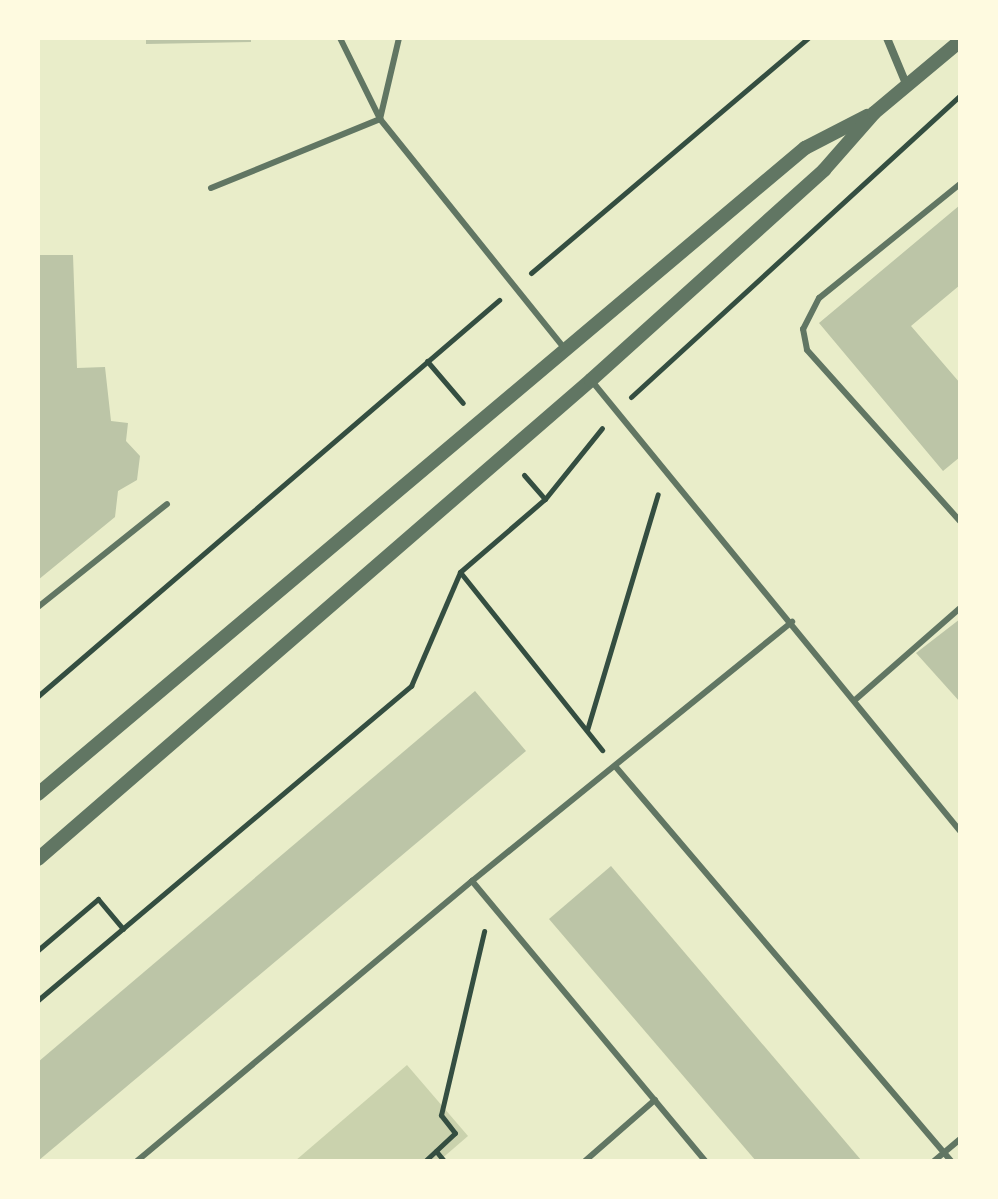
<!DOCTYPE html>
<html>
<head>
<meta charset="utf-8">
<style>
	body { margin:0 }
	#map { position:relative; width:998px; height:1199px; overflow:hidden; background:#e9edc9; font-family:"IBM Plex Serif",serif }
	div>[style] { position:absolute }
	[style*='--x'] { left:calc(var(--x)*1px); top:calc(var(--y)*1px); width:calc(var(--w)*1px); rotate:calc(var(--a)*1deg) }
	.green>* { inset:0; background:#cad2ad }
	.building>* { inset:0; background:#bcc5a7 }
	.path>* { height:5px; margin:-2.5px; padding:0 2.5px; transform-origin:2.5px; border-radius:2.5px; background:#344e41 }
	.service>* { height:6px; margin:-3px; padding:0 3px; transform-origin:3px; border-radius:3px; background:#617663 }
	.minor>* { height:8px; margin:-4px; padding:0 4px; transform-origin:4px; border-radius:4px; background:#617663 }
	.tertiary>* { height:14px; margin:-7px; padding:0 7px; transform-origin:7px; border-radius:7px; background:#617663 }
	span { translate:-50% -50%; white-space:nowrap; text-align:center; line-height:1.15; -webkit-text-stroke:7px #fefae0; paint-order:stroke }
	.frame { position:absolute; inset:0; border:40px solid #fefae0; pointer-events:none }
</style>
</head>
<body>
<div id="map">
	<div class="green">
		<i style="clip-path:polygon(407px 1065px,468px 1136px,439px 1161px,295px 1161px)"></i>
	</div>
	<div class="building">
		<i style="clip-path:polygon(146px 38px,251px 38px,251px 42px,146px 44px)"></i>
		<i style="clip-path:polygon(960px 205px,960px 285px,911px 326px,960px 383px,960px 457px,943px 471px,819px 323px)"></i>
		<i style="clip-path:polygon(38px 255px,73px 255px,77px 368px,105px 367px,111px 421px,128px 423px,126px 441px,140px 456px,137px 480px,118px 491px,115px 517px,38px 580px)"></i>
		<i style="clip-path:polygon(960px 619px,960px 702px,916px 653px)"></i>
		<i style="clip-path:polygon(475px 691px,526px 751px,38px 1161px,38px 1062px)"></i>
		<i style="clip-path:polygon(611px 866px,861px 1160px,756px 1161px,549px 919px)"></i>
	</div>
	<div class="path">
		<i style="--x:531;--y:273;--w:363;--a:-40.3"></i>
		<i style="--x:427;--y:361;--w:55;--a:49.4"></i>
		<i style="--x:631;--y:397;--w:446;--a:-42.5"></i>
		<i style="--x:524;--y:475;--w:32;--a:49"></i>
		<i style="--x:460;--y:572;--w:228;--a:51.4"></i>
		<i style="--x:38;--y:696;--w:608;--a:-40.66"></i>
		<i style="--x:587;--y:730;--w:246;--a:-73.3"></i>
		<i style="--x:38;--y:950;--w:79;--a:-40.4"></i>
		<i style="--x:98;--y:899;--w:39;--a:50"></i>
		<i style="--x:38;--y:1000;--w:488;--a:-40.1"></i>
		<i style="--x:411;--y:686;--w:124;--a:-66.7"></i>
		<i style="--x:460;--y:572;--w:112;--a:-40.7"></i>
		<i style="--x:545;--y:499;--w:91;--a:-51.2"></i>
		<i style="--x:436;--y:1151;--w:13;--a:51"></i>
		<i style="--x:425;--y:1161;--w:41;--a:-43"></i>
		<i style="--x:455;--y:1133;--w:23;--a:-128"></i>
		<i style="--x:441;--y:1115;--w:189;--a:-76.8"></i>
	</div>
	<div class="service">
		<i style="--x:340;--y:38;--w:90;--a:63.7"></i>
		<i style="--x:380;--y:119;--w:83;--a:-76.8"></i>
		<i style="--x:960;--y:184;--w:181;--a:141"></i>
		<i style="--x:819;--y:298;--w:35;--a:117"></i>
		<i style="--x:803;--y:329;--w:21;--a:79"></i>
		<i style="--x:807;--y:350;--w:229;--a:48.2"></i>
		<i style="--x:211;--y:188;--w:183;--a:-22.2"></i>
		<i style="--x:380;--y:119;--w:294;--a:51.2"></i>
		<i style="--x:591;--y:380;--w:583;--a:50.71"></i>
		<i style="--x:38;--y:607;--w:165;--a:-38.6"></i>
		<i style="--x:855;--y:700;--w:140;--a:-41.2"></i>
		<i style="--x:615;--y:766;--w:519;--a:49.61"></i>
		<i style="--x:472;--y:881;--w:412;--a:-39"></i>
		<i style="--x:137;--y:1161;--w:437;--a:-39.9"></i>
		<i style="--x:472;--y:881;--w:364;--a:50.2"></i>
		<i style="--x:585;--y:1161;--w:93;--a:-41.1"></i>
		<i style="--x:934;--y:1161;--w:34;--a:-40"></i>
	</div>
	<div class="minor">
		<i style="--x:887;--y:38;--w:52;--a:67.4"></i>
	</div>
	<div class="tertiary">
		<i style="--x:38;--y:794;--w:1003;--a:-40.11"></i>
		<i style="--x:805;--y:148;--w:70;--a:-27.3"></i>
		<i style="--x:38;--y:859;--w:732;--a:-40.9"></i>
		<i style="--x:591;--y:380;--w:314;--a:-42"></i>
		<i style="--x:824;--y:170;--w:76;--a:-48.7"></i>
		<i style="--x:874;--y:113;--w:112;--a:-39.9"></i>
	</div>
	<div class="frame"></div>
</div>
</body>
</html>
